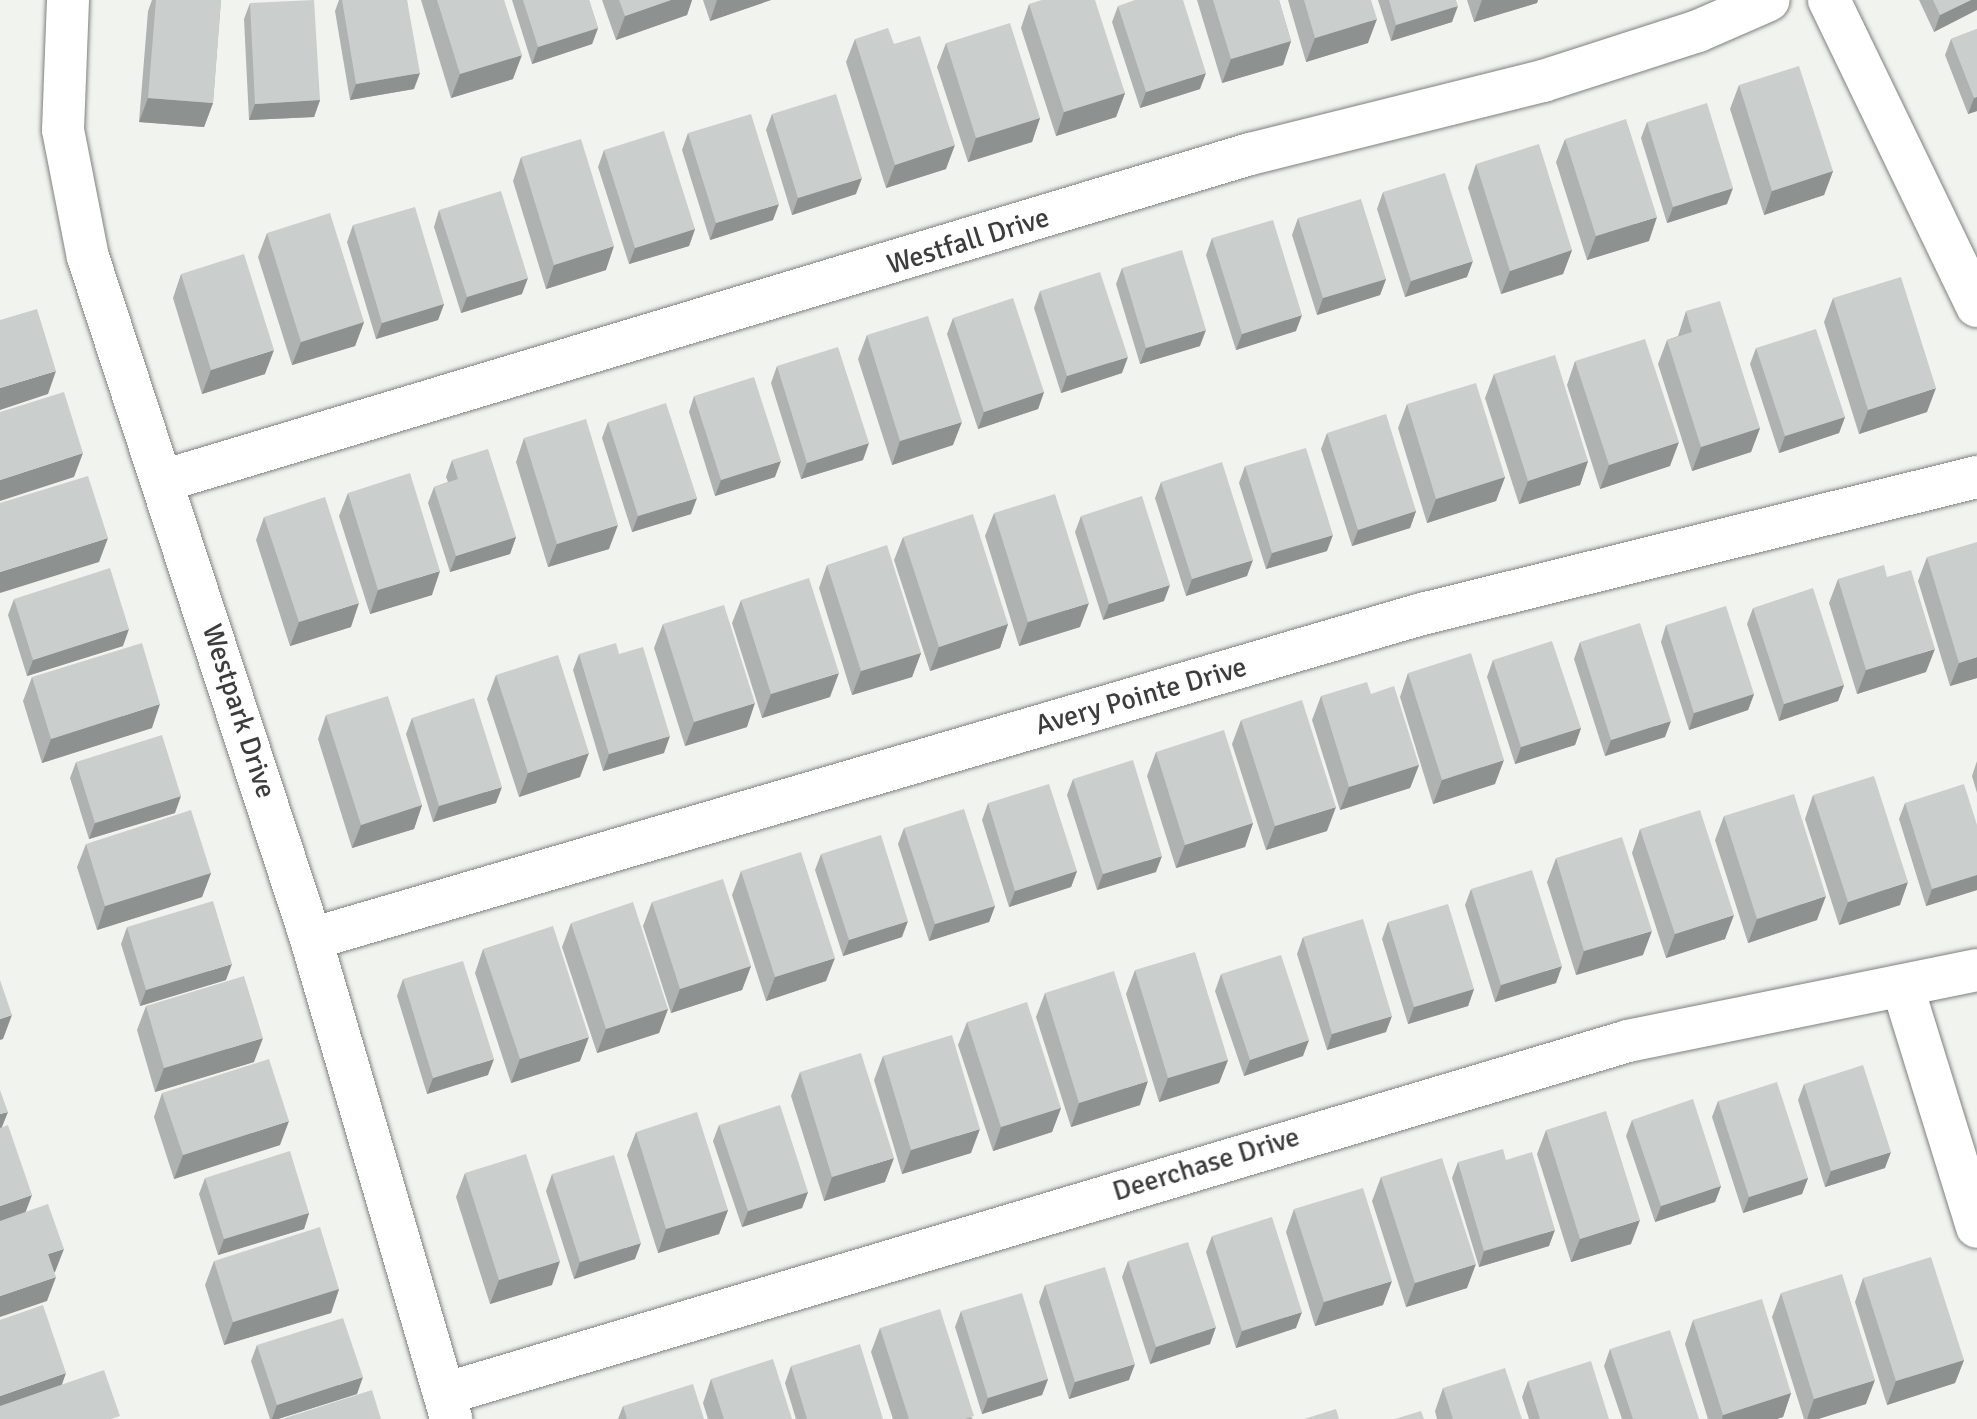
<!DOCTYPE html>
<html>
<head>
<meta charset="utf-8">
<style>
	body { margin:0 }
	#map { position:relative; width:1977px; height:1419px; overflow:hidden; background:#f1f3ef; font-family:Signika,sans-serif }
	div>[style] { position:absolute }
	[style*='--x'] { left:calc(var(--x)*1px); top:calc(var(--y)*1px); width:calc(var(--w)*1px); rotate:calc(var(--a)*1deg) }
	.roads { filter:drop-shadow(0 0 2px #7f817d) drop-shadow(0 0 2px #7f817d) }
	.minor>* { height:42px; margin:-21px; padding:0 21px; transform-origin:21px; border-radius:21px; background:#fff }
	.wall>* { inset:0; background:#aeb2b0 }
	.shaded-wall>* { inset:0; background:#8d9190 }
	.building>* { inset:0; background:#cacfcd }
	span { translate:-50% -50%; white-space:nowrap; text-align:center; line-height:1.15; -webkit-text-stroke:8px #fff; paint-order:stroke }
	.street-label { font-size:28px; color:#3c3d3c }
</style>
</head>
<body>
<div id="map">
	<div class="roads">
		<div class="minor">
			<i style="--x:68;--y:0;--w:130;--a:92.2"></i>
			<i style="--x:63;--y:130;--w:129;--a:78.9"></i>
			<i style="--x:88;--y:257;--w:718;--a:71.89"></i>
			<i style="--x:311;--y:939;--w:500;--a:73.7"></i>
			<i style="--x:1829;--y:0;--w:340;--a:64.2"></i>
			<i style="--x:166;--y:480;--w:1132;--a:-16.74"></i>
			<i style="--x:1250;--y:154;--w:302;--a:-14"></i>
			<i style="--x:1543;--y:81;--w:163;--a:-17.9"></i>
			<i style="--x:1698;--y:31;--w:77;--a:-23.6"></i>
			<i style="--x:311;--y:939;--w:1158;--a:-16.31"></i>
			<i style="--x:1422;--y:614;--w:572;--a:-13.87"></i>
			<i style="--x:1903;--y:988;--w:250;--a:72.8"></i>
			<i style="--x:444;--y:1394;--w:1236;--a:-16.6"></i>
			<i style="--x:1628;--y:1041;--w:356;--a:-11.5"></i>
		</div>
	</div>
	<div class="wall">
		<i style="clip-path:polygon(152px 0,221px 0,213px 103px,204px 127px,139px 122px,148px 11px)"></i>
		<i style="clip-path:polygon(339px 0,407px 0,414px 89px,350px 100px,335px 11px)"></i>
		<i style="clip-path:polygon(421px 0,504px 0,513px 79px,451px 98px)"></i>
		<i style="clip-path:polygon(512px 0,589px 0,598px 28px,592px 44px,532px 64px)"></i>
		<i style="clip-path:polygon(602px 0,692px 0,687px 15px,616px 40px)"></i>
		<i style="clip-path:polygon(703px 0,771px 0,710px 21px)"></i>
		<i style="clip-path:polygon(1197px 0,1279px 0,1291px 41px,1283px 65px,1222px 83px)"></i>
		<i style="clip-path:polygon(1288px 0,1371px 0,1368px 43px,1306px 62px)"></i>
		<i style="clip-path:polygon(1378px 0,1456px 0,1452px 22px,1391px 41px)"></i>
		<i style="clip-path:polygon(1467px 0,1538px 0,1537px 3px,1474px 22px)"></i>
		<i style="clip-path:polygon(1919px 0,1977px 0,1934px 32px)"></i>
		<i style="clip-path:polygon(250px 3px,320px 100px,314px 117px,249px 120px,244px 19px)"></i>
		<i style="clip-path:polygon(1029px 4px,1125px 93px,1116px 117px,1056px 136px,1021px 28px)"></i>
		<i style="clip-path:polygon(1118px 6px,1200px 89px,1140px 108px,1112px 22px)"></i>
		<i style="clip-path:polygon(1977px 29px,1977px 111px,1968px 114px,1945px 55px,1951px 39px)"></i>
		<i style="clip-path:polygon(855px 39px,894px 44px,946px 169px,886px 188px,846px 62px)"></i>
		<i style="clip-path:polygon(946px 43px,1040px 118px,1032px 142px,968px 162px,937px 67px)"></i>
		<i style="clip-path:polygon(1739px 85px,1833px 171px,1824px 195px,1764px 215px,1730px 109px)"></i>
		<i style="clip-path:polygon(772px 114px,856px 194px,792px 215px,766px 130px)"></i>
		<i style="clip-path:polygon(1647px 122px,1727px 204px,1667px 223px,1641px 138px)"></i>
		<i style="clip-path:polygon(688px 133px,773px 220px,710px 240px,682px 150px)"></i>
		<i style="clip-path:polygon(1565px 139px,1649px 241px,1587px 260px,1556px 162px)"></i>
		<i style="clip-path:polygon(604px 150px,695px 229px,689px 246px,629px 264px,598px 167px)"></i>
		<i style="clip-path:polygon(521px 157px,606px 270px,546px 289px,513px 181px)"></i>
		<i style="clip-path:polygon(1476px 164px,1572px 250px,1563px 274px,1501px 294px,1468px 188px)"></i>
		<i style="clip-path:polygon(1383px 192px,1467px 277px,1405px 297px,1377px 209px)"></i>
		<i style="clip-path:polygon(439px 210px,522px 294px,461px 313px,434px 227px)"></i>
		<i style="clip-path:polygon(1298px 218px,1386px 279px,1380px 295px,1317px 315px,1292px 235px)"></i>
		<i style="clip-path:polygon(353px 225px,444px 304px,438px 320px,376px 339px,347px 242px)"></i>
		<i style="clip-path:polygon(267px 233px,364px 322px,355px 346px,292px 365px,258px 257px)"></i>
		<i style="clip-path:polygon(1212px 238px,1296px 331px,1236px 350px,1206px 255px)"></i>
		<i style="clip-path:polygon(1122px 268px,1200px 346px,1140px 364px,1116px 284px)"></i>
		<i style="clip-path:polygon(181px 274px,265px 374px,202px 394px,173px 298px)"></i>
		<i style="clip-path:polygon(1040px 291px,1122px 373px,1061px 393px,1034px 308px)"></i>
		<i style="clip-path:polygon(1833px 298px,1927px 412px,1859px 434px,1824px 322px)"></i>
		<i style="clip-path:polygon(1686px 311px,1760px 428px,1751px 452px,1692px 471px,1658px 364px,1667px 340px,1678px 336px)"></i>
		<i style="clip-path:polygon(953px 318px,1044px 392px,1038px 409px,978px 429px,947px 334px)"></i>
		<i style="clip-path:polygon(867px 335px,953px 445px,892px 465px,858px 359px)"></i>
		<i style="clip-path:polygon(1756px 348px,1845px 417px,1839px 433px,1779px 453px,1750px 364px)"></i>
		<i style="clip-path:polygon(1575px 361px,1670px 466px,1600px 489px,1567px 385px)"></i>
		<i style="clip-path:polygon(777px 366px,863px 460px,801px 479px,771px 383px)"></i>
		<i style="clip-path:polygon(1494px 374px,1588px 461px,1580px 485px,1519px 504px,1485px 398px)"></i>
		<i style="clip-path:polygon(694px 396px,775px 477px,715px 496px,689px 412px)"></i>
		<i style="clip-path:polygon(1407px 404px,1505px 477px,1496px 501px,1427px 523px,1398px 428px)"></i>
		<i style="clip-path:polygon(608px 422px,691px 514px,632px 532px,602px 438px)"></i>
		<i style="clip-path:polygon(1327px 433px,1416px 511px,1410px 528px,1352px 546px,1321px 449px)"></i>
		<i style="clip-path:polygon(524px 438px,609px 549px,548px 567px,516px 462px)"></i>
		<i style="clip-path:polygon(452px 460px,516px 537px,510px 554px,450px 572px,428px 503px,434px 487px,448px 482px,446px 477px)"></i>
		<i style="clip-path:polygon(1245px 466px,1327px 551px,1266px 569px,1239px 483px)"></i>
		<i style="clip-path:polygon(1161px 482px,1247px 576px,1186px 596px,1155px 498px)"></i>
		<i style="clip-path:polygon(348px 493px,432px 595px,370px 614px,339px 516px)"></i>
		<i style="clip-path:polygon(994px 513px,1080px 627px,1019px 646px,985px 536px)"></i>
		<i style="clip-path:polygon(1081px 516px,1164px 601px,1103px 620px,1075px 532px)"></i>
		<i style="clip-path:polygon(264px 517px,351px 627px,290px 646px,256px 540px)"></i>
		<i style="clip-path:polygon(903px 537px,1008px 624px,1000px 648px,930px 671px,894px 560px)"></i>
		<i style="clip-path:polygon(1927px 557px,1977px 678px,1950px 686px,1918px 581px)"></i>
		<i style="clip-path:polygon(827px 565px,921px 653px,912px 677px,852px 695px,819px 588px)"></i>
		<i style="clip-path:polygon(1887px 577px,1926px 672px,1857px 694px,1829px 603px,1838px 579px)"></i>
		<i style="clip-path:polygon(14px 599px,123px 646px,27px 676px,8px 615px)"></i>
		<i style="clip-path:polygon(741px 600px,830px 697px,762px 718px,732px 623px)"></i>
		<i style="clip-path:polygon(1753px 608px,1844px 685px,1838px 701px,1779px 721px,1747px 624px)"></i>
		<i style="clip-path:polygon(663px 624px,747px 727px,685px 746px,654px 648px)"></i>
		<i style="clip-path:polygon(1666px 625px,1754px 694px,1748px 710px,1689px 730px,1661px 642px)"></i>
		<i style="clip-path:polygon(1580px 642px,1665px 737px,1605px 756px,1574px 659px)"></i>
		<i style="clip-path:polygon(579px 654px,664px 753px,603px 771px,573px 670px)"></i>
		<i style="clip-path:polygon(1493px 660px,1581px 728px,1575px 745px,1515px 764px,1487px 677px)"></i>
		<i style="clip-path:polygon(1408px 673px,1495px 784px,1433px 804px,1400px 697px)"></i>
		<i style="clip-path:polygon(496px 675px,580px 777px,519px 797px,487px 699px)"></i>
		<i style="clip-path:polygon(32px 677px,152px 728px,42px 763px,23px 701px)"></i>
		<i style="clip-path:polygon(1371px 694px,1419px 765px,1410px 788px,1340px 810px,1312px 720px,1321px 696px)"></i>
		<i style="clip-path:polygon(326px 715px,422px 805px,414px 829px,352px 848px,318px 739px)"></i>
		<i style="clip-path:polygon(412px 718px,496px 803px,433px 822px,406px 734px)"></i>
		<i style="clip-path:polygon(1241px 720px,1327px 831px,1266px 850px,1232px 744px)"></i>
		<i style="clip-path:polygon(1156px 752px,1253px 823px,1245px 847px,1176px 868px,1147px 776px)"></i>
		<i style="clip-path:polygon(1977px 761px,1977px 793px,1972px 776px)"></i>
		<i style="clip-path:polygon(76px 762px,175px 813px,89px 839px,70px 778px)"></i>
		<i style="clip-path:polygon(1073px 779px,1156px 872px,1097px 890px,1067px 795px)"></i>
		<i style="clip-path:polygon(1813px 795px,1900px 905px,1839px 925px,1805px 819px)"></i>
		<i style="clip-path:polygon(988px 803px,1077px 871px,1071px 887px,1009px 907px,982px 820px)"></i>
		<i style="clip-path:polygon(1905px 803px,1977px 825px,1977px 890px,1926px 906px,1899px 819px)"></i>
		<i style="clip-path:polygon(1724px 816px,1817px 920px,1748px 943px,1715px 840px)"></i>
		<i style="clip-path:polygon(904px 828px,995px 906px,989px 922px,929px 941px,898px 844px)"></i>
		<i style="clip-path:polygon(1640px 829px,1725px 939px,1666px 958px,1632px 853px)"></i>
		<i style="clip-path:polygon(86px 844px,211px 873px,202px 897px,97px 930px,77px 867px)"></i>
		<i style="clip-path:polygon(821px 854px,902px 937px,843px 956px,815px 870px)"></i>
		<i style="clip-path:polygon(1556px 858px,1643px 955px,1576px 975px,1547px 882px)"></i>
		<i style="clip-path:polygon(741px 871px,826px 981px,766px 1001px,732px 895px)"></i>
		<i style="clip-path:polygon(1471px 889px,1556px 983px,1495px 1002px,1465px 905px)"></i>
		<i style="clip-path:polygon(652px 902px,751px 966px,742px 990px,671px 1013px,643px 926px)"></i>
		<i style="clip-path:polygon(1388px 922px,1474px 989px,1468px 1006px,1408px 1024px,1382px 939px)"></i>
		<i style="clip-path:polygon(571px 923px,668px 1009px,659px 1033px,597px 1053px,562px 947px)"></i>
		<i style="clip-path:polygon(127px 927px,226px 980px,140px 1006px,121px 944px)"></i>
		<i style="clip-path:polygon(1303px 937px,1386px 1032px,1327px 1050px,1297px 954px)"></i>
		<i style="clip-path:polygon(483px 949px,580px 1061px,511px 1083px,475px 973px)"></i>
		<i style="clip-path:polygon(1135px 970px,1228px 1060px,1219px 1083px,1159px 1102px,1126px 994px)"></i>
		<i style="clip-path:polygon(1221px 974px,1303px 1056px,1244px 1076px,1215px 991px)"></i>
		<i style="clip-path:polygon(403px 979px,488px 1075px,427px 1094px,397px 996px)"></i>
		<i style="clip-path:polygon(1045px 993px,1140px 1105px,1071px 1127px,1036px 1017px)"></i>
		<i style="clip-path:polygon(146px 1006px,254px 1062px,155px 1092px,137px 1030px)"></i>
		<i style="clip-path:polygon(967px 1022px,1061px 1108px,1052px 1132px,993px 1151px,958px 1045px)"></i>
		<i style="clip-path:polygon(883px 1056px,971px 1153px,902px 1174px,874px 1080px)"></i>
		<i style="clip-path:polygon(800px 1072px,885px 1182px,824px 1201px,791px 1096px)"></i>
		<i style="clip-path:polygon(1804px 1084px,1885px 1168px,1825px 1187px,1798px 1100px)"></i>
		<i style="clip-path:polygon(162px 1093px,280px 1145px,174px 1179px,154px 1117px)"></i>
		<i style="clip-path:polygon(1718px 1101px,1808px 1178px,1802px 1194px,1743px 1213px,1712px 1117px)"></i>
		<i style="clip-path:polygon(1632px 1120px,1721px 1186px,1715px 1202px,1655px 1222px,1626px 1136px)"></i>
		<i style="clip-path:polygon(719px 1125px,808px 1192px,802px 1208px,742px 1227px,713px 1141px)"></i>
		<i style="clip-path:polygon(1546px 1130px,1631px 1244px,1571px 1262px,1537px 1154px)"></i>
		<i style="clip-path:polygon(636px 1132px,728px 1210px,719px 1234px,658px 1253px,627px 1155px)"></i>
		<i style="clip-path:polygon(1506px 1160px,1549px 1246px,1479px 1267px,1452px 1178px,1458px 1162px)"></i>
		<i style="clip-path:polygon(465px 1173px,552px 1285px,490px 1304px,456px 1197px)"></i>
		<i style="clip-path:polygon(552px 1174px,635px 1259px,574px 1279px,546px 1191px)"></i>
		<i style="clip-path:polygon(1381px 1177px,1467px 1288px,1406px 1307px,1372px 1201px)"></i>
		<i style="clip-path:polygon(205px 1178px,309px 1213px,304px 1229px,218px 1255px,199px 1194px)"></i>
		<i style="clip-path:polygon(1294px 1209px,1383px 1305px,1315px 1326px,1286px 1232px)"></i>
		<i style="clip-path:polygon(1212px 1236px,1296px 1328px,1236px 1348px,1206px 1252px)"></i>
		<i style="clip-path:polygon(214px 1261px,339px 1289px,331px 1313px,224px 1345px,205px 1285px)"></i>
		<i style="clip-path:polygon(1128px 1261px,1210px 1344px,1150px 1364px,1122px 1277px)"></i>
		<i style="clip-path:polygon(1863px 1278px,1964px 1360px,1955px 1383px,1887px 1405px,1855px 1302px)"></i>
		<i style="clip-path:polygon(1045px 1285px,1129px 1380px,1069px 1399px,1039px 1302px)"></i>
		<i style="clip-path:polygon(1781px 1293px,1866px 1404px,1818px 1419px,1804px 1419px,1772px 1317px)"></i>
		<i style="clip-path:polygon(961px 1311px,1048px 1379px,1042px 1395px,982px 1414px,955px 1327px)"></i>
		<i style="clip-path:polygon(1693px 1320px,1791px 1393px,1783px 1417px,1777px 1419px,1708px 1419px,1685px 1344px)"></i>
		<i style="clip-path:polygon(880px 1328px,973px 1419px,893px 1419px,871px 1352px)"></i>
		<i style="clip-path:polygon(257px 1345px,357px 1394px,278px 1419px,270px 1419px,251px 1361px)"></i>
		<i style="clip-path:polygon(1610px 1349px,1699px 1419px,1622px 1419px,1604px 1366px)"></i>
		<i style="clip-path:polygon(791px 1366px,883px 1419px,796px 1419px,785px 1383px)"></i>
		<i style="clip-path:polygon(711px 1379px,792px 1419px,708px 1419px,703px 1403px)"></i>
		<i style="clip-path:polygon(1528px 1381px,1609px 1419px,1529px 1419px,1522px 1397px)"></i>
		<i style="clip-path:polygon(1443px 1388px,1522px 1419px,1437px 1419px,1435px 1411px)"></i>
		<i style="clip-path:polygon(623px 1406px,704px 1419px,618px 1419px)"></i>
	</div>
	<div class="shaded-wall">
		<i style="clip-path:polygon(671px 0,692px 0,687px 15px,616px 40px,625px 16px)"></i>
		<i style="clip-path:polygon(717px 0,771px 0,710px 21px)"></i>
		<i style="clip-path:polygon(1482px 0,1538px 0,1537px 3px,1474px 22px)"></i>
		<i style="clip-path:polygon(1971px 0,1977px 0,1977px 10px,1934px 32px,1940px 15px)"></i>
		<i style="clip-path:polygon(1458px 6px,1452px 22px,1391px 41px,1396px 25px)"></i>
		<i style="clip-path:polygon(1377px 19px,1368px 43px,1306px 62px,1315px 38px)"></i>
		<i style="clip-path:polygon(598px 28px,592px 44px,532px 64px,538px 47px)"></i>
		<i style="clip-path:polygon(1291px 41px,1283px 65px,1222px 83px,1231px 59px)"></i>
		<i style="clip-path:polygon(522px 55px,513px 79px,451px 98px,460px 74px)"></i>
		<i style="clip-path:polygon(420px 73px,414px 89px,350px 100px,356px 84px)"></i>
		<i style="clip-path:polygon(1206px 73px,1200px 89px,1140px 108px,1146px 92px)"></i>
		<i style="clip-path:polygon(1125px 93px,1116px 117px,1056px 136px,1064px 112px)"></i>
		<i style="clip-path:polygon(1977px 97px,1977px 111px,1968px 114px,1974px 98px)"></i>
		<i style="clip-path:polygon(148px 98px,213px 103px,204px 127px,139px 122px)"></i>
		<i style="clip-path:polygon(320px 100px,314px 117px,249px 120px,255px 104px)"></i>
		<i style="clip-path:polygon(1040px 118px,1032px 142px,968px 162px,976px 138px)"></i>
		<i style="clip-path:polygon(955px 145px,946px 169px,886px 188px,895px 165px)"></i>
		<i style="clip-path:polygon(1833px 171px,1824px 195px,1764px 215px,1772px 191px)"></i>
		<i style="clip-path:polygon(862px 178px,856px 194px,792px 215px,798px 198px)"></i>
		<i style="clip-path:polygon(1733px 188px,1727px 204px,1667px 223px,1673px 207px)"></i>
		<i style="clip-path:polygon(779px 204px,773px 220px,710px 240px,716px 223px)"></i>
		<i style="clip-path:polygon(1657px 217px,1649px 241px,1587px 260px,1596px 236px)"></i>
		<i style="clip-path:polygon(695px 229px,689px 246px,629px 264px,635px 248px)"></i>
		<i style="clip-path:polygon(614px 246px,606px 270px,546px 289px,554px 265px)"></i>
		<i style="clip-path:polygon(1572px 250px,1563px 274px,1501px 294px,1510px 271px)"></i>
		<i style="clip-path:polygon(1473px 261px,1467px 277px,1405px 297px,1411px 281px)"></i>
		<i style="clip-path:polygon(528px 278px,522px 294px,461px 313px,467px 297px)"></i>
		<i style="clip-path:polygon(1386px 279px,1380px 295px,1317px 315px,1323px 298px)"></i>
		<i style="clip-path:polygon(444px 304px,438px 320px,376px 339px,382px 323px)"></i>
		<i style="clip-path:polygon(1302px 315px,1296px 331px,1236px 350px,1242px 334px)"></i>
		<i style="clip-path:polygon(364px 322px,355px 346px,292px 365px,301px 342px)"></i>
		<i style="clip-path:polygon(1206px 330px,1200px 346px,1140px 364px,1146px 348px)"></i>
		<i style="clip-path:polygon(274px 350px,265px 374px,202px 394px,211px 370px)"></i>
		<i style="clip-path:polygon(1128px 357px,1122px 373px,1061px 393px,1067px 376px)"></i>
		<i style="clip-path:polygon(56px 371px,48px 394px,0 410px,0 388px)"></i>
		<i style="clip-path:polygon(1936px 388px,1927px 412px,1859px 434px,1868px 410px)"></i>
		<i style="clip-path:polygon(1044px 392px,1038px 409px,978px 429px,984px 412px)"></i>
		<i style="clip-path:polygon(1845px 417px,1839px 433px,1779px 453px,1785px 436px)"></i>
		<i style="clip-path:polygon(962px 422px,953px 445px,892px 465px,900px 441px)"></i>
		<i style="clip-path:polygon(1760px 428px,1751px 452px,1692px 471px,1701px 447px)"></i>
		<i style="clip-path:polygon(1679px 442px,1670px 466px,1600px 489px,1609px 465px)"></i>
		<i style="clip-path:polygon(869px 443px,863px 460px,801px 479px,807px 463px)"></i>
		<i style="clip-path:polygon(83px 453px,74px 477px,0 501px,0 480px)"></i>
		<i style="clip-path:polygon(781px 461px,775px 477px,715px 496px,721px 480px)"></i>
		<i style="clip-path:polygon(1588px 461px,1580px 485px,1519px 504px,1528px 481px)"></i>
		<i style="clip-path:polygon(1505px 477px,1496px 501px,1427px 523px,1436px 499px)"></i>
		<i style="clip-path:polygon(697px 498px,691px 514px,632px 532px,638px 516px)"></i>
		<i style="clip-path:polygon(1416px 511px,1410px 528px,1352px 546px,1358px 530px)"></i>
		<i style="clip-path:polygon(618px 525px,609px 549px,548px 567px,557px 544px)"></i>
		<i style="clip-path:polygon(1333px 535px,1327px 551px,1266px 569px,1272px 553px)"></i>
		<i style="clip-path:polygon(516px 537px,510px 554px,450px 572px,456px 556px)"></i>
		<i style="clip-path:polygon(108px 538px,99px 562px,0 593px,0 572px)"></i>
		<i style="clip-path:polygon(1253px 560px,1247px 576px,1186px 596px,1192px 579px)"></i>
		<i style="clip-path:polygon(440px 571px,432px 595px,370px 614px,378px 590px)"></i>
		<i style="clip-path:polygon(1170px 585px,1164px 601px,1103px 620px,1109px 604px)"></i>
		<i style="clip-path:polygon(359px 603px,351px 627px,290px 646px,299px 622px)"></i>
		<i style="clip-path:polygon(1089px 603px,1080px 627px,1019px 646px,1028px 622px)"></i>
		<i style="clip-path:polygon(1008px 624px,1000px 648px,930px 671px,939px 647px)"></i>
		<i style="clip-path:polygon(129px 629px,123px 646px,27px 676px,33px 660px)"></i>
		<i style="clip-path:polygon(1935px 649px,1926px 672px,1857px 694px,1866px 670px)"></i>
		<i style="clip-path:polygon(921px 653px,912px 677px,852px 695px,861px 671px)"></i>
		<i style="clip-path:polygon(1977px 657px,1977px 678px,1950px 686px,1959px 663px)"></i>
		<i style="clip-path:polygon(839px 673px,830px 697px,762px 718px,771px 694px)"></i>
		<i style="clip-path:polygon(1844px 685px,1838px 701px,1779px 721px,1784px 704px)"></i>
		<i style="clip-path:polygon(1754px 694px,1748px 710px,1689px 730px,1694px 713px)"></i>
		<i style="clip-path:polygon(755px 703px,747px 727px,685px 746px,694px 722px)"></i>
		<i style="clip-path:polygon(160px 704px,152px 728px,42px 763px,51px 739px)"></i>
		<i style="clip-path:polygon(1671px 721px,1665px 737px,1605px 756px,1611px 740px)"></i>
		<i style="clip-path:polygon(1581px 728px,1575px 745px,1515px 764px,1521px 747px)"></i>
		<i style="clip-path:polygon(670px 736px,664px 753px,603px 771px,609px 754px)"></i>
		<i style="clip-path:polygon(589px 753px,580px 777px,519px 797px,528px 773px)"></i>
		<i style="clip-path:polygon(1504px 760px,1495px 784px,1433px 804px,1442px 780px)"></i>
		<i style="clip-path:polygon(1419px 765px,1410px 788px,1340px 810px,1349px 787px)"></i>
		<i style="clip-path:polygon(502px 787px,496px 803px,433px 822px,439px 806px)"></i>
		<i style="clip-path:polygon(181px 796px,175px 813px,89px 839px,95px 823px)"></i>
		<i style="clip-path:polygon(422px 805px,414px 829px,352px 848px,361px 825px)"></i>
		<i style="clip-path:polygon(1336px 807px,1327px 831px,1266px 850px,1275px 826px)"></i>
		<i style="clip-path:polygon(1253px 823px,1245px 847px,1176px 868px,1185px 845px)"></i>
		<i style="clip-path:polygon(1162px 856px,1156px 872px,1097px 890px,1103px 874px)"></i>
		<i style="clip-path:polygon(1077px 871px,1071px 887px,1009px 907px,1015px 891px)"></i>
		<i style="clip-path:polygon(211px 873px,202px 897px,97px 930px,105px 906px)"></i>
		<i style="clip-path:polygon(1977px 875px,1977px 890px,1926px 906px,1932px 889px)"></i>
		<i style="clip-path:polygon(1908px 882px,1900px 905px,1839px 925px,1848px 902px)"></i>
		<i style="clip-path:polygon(1826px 896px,1817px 920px,1748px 943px,1757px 919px)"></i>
		<i style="clip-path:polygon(995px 906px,989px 922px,929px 941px,935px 924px)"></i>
		<i style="clip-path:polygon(1734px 915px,1725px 939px,1666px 958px,1675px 934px)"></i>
		<i style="clip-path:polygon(908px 921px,902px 937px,843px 956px,849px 940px)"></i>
		<i style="clip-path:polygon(1652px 931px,1643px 955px,1576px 975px,1584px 951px)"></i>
		<i style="clip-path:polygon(835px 958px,826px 981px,766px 1001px,775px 977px)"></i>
		<i style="clip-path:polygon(232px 964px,226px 980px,140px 1006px,146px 990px)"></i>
		<i style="clip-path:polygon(751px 966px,742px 990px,671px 1013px,680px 989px)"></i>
		<i style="clip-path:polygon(1562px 966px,1556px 983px,1495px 1002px,1501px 985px)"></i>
		<i style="clip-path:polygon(1474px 989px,1468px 1006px,1408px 1024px,1414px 1007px)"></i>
		<i style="clip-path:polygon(668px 1009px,659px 1033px,597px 1053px,606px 1029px)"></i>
		<i style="clip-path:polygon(12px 1015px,3px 1039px,0 1040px,0 1019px)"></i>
		<i style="clip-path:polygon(1392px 1016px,1386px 1032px,1327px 1050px,1332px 1034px)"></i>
		<i style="clip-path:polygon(589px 1037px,580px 1061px,511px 1083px,520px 1059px)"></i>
		<i style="clip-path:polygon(263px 1038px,254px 1062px,155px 1092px,164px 1068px)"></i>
		<i style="clip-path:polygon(1309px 1040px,1303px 1056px,1244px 1076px,1250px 1060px)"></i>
		<i style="clip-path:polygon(494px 1059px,488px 1075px,427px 1094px,433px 1078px)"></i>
		<i style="clip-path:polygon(1228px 1060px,1219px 1083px,1159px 1102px,1168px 1078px)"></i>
		<i style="clip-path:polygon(1148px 1081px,1140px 1105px,1071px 1127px,1079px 1103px)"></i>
		<i style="clip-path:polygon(1061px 1108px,1052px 1132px,993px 1151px,1001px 1127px)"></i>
		<i style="clip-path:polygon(8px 1112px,0 1132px,0 1114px)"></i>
		<i style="clip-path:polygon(289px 1121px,280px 1145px,174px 1179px,183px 1155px)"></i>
		<i style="clip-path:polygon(980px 1129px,971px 1153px,902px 1174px,911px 1150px)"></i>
		<i style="clip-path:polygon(1891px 1152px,1885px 1168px,1825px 1187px,1831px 1171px)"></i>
		<i style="clip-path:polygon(894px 1158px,885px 1182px,824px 1201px,832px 1177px)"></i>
		<i style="clip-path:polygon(1808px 1178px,1802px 1194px,1743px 1213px,1749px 1197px)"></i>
		<i style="clip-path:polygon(1721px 1186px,1715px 1202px,1655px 1222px,1661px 1206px)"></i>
		<i style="clip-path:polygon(808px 1192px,802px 1208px,742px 1227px,748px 1211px)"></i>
		<i style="clip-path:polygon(32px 1195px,23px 1219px,0 1227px,0 1206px)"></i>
		<i style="clip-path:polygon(728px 1210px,719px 1234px,658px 1253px,666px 1229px)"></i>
		<i style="clip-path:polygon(309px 1213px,304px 1229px,218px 1255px,224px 1239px)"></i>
		<i style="clip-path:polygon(1640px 1220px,1631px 1244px,1571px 1262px,1580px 1239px)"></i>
		<i style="clip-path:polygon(1555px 1230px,1549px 1246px,1479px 1267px,1484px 1251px)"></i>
		<i style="clip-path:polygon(641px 1243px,635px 1259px,574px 1279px,580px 1262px)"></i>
		<i style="clip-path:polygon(64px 1249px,55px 1272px,39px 1278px,48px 1254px)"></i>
		<i style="clip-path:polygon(560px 1261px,552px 1285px,490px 1304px,499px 1280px)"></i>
		<i style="clip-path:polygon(1476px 1264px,1467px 1288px,1406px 1307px,1415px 1283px)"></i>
		<i style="clip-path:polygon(56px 1277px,47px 1301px,0 1317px,0 1296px)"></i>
		<i style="clip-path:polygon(1392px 1281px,1383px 1305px,1315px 1326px,1324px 1302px)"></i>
		<i style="clip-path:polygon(339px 1289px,331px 1313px,224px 1345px,233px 1322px)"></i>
		<i style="clip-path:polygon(1302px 1312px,1296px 1328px,1236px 1348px,1242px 1331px)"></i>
		<i style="clip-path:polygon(1216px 1327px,1210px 1344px,1150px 1364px,1156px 1347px)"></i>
		<i style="clip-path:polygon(1964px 1360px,1955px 1383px,1887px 1405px,1896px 1381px)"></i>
		<i style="clip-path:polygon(1135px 1364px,1129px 1380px,1069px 1399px,1075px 1382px)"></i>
		<i style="clip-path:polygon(66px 1373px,60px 1390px,0 1410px,0 1396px)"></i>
		<i style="clip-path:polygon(363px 1377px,357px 1394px,278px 1419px,272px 1419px,277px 1405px)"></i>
		<i style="clip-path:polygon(1048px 1379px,1042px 1395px,982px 1414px,988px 1398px)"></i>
		<i style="clip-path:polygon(1875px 1380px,1866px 1404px,1818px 1419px,1807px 1419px,1814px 1399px)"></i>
		<i style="clip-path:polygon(1791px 1393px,1783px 1417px,1777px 1419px,1722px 1419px,1723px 1415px)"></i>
	</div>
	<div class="building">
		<i style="clip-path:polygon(156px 0,221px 0,213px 103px,148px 98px)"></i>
		<i style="clip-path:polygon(314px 0,320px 100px,255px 104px,250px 3px)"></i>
		<i style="clip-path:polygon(342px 0,407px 0,420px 73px,356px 84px)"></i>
		<i style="clip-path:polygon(437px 0,504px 0,522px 55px,460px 74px)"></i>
		<i style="clip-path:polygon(523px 0,589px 0,598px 28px,538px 47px)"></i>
		<i style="clip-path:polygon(619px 0,671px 0,625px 16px)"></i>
		<i style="clip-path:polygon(1042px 0,1095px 0,1125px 93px,1064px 112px,1029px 4px)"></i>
		<i style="clip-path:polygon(1135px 0,1183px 0,1206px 73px,1146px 92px,1118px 6px)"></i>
		<i style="clip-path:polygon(1213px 0,1279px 0,1291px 41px,1231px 59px)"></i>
		<i style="clip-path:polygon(1304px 0,1371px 0,1377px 19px,1315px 38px)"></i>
		<i style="clip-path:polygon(1389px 0,1456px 0,1458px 6px,1396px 25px)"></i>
		<i style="clip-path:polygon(1933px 0,1971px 0,1940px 15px)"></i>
		<i style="clip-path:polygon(1010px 23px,1040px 118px,976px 138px,946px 43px)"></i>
		<i style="clip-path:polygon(888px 28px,894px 44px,920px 36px,955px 145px,895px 165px,855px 39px)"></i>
		<i style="clip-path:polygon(1977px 29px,1977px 97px,1974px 98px,1951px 39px)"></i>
		<i style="clip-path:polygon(1799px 66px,1833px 171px,1772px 191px,1739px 85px)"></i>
		<i style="clip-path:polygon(836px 94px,862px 178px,798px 198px,772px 114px)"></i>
		<i style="clip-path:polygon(1707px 103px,1733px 188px,1673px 207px,1647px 122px)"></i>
		<i style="clip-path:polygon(751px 114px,779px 204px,716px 223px,688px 133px)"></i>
		<i style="clip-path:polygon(1626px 119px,1657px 217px,1596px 236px,1565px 139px)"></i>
		<i style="clip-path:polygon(664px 131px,695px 229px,635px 248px,604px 150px)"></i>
		<i style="clip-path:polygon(581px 139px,614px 246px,554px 265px,521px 157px)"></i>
		<i style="clip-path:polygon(1539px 144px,1572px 250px,1510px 271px,1476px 164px)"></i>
		<i style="clip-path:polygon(1445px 173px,1473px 261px,1411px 281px,1383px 192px)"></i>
		<i style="clip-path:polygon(501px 191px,528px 278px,467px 297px,439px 210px)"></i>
		<i style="clip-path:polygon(1361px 199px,1386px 279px,1323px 298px,1298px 218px)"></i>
		<i style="clip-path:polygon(415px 207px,444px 304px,382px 323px,353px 225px)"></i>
		<i style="clip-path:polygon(330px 213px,364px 322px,301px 342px,267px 233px)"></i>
		<i style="clip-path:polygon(1273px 220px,1302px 315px,1242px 334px,1212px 238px)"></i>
		<i style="clip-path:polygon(1182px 250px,1206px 330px,1146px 348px,1122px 268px)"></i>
		<i style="clip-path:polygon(244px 254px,274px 350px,211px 370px,181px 274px)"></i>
		<i style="clip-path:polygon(1100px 272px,1128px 357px,1067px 376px,1040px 291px)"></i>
		<i style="clip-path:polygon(1901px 277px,1936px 388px,1868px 410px,1833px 298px)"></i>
		<i style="clip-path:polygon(1013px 298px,1044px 392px,984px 412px,953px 318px)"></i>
		<i style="clip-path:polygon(1720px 301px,1760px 428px,1701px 447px,1667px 340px,1692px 332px,1686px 311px)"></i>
		<i style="clip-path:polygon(37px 309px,56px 371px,0 388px,0 320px)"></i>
		<i style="clip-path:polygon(928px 316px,962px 422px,900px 441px,867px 335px)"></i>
		<i style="clip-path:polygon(1816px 329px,1845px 417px,1785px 436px,1756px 348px)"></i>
		<i style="clip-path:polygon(1645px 339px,1679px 442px,1609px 465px,1575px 361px)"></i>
		<i style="clip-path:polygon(838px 347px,869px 443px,807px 463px,777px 366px)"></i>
		<i style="clip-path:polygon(1555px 355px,1588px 461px,1528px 481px,1494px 374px)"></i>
		<i style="clip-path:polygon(754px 377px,781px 461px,721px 480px,694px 396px)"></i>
		<i style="clip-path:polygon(1476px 383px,1505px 477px,1436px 499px,1407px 404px)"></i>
		<i style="clip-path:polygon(64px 392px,83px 453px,0 480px,0 412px)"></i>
		<i style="clip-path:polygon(666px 403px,697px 498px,638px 516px,608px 422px)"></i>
		<i style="clip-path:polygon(1386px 414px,1416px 511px,1358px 530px,1327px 433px)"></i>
		<i style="clip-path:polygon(586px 419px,618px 525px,557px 544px,524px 438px)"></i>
		<i style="clip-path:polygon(1306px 448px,1333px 535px,1272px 553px,1245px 466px)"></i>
		<i style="clip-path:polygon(488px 449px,516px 537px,456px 556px,434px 487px,458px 479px,452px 460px)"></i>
		<i style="clip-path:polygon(1222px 462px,1253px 560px,1192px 579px,1161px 482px)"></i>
		<i style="clip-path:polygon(410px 473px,440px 571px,378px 590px,348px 493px)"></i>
		<i style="clip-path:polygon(88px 476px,108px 538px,0 572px,0 503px)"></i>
		<i style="clip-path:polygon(1055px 494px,1089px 603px,1028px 622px,994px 513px)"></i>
		<i style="clip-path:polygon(1142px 496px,1170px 585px,1109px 604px,1081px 516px)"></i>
		<i style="clip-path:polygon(325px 497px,359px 603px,299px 622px,264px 517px)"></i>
		<i style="clip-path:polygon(973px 514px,1008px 624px,939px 647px,903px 537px)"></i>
		<i style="clip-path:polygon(1977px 542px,1977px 657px,1959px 663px,1927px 557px)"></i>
		<i style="clip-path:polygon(887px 545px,921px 653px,861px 671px,827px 565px)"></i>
		<i style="clip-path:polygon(1884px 565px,1887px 577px,1911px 570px,1935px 649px,1866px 670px,1838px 579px)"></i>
		<i style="clip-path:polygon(110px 568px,129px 629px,33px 660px,14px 599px)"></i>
		<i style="clip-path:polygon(809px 578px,839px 673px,771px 694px,741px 600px)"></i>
		<i style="clip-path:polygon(1813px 588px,1844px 685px,1784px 704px,1753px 608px)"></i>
		<i style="clip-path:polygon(724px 605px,755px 703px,694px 722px,663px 624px)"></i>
		<i style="clip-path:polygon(1726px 606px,1754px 694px,1694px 713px,1666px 625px)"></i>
		<i style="clip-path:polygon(1640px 623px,1671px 721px,1611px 740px,1580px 642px)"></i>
		<i style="clip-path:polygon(1552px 641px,1581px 728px,1521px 747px,1493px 660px)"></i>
		<i style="clip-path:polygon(142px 643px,160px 704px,51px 739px,32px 677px)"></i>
		<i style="clip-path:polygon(616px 643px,619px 654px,643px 647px,670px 736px,609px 754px,579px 654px)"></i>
		<i style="clip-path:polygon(1471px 653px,1504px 760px,1442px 780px,1408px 673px)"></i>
		<i style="clip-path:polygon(558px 655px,589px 753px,528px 773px,496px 675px)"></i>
		<i style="clip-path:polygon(1367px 682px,1371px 694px,1394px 686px,1419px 765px,1349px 787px,1321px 696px)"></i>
		<i style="clip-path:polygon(388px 696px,422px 805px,361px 825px,326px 715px)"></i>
		<i style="clip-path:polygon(474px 698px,502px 787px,439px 806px,412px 718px)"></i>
		<i style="clip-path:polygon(1302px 700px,1336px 807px,1275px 826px,1241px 720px)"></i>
		<i style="clip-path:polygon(1224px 730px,1253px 823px,1185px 845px,1156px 752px)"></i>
		<i style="clip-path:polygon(162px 735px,181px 796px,95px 823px,76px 762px)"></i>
		<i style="clip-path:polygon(1133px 760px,1162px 856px,1103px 874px,1073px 779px)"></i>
		<i style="clip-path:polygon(1874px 776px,1908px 882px,1848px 902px,1813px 795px)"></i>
		<i style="clip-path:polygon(1049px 784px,1077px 871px,1015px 891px,988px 803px)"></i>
		<i style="clip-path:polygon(1964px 784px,1977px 825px,1977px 875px,1932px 889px,1905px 803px)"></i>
		<i style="clip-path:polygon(1794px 794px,1826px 896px,1757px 919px,1724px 816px)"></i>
		<i style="clip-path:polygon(964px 809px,995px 906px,935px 924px,904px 828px)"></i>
		<i style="clip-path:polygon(191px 810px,211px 873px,105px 906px,86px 844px)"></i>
		<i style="clip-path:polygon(1700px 810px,1734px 915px,1675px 934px,1640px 829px)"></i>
		<i style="clip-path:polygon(881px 835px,908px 921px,849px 940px,821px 854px)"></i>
		<i style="clip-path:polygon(1622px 837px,1652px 931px,1584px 951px,1556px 858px)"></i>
		<i style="clip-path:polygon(801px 852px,835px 958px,775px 977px,741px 871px)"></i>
		<i style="clip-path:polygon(1532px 870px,1562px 966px,1501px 985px,1471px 889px)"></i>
		<i style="clip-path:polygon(723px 879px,751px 966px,680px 989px,652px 902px)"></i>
		<i style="clip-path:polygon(213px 901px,232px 964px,146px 990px,127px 927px)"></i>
		<i style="clip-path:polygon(633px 902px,668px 1009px,606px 1029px,571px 923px)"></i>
		<i style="clip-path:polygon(1448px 904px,1474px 989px,1414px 1007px,1388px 922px)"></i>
		<i style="clip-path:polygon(1363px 919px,1392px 1016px,1332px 1034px,1303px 937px)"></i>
		<i style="clip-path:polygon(553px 926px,589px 1037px,520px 1059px,483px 949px)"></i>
		<i style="clip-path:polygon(1195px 952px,1228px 1060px,1168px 1078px,1135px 970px)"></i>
		<i style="clip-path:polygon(1281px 955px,1309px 1040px,1250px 1060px,1221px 974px)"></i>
		<i style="clip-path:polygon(463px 961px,494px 1059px,433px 1078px,403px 979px)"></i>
		<i style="clip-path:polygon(1114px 971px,1148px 1081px,1079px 1103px,1045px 993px)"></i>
		<i style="clip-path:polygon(244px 976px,263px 1038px,164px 1068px,146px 1006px)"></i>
		<i style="clip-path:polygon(0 980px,12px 1015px,0 1019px)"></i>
		<i style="clip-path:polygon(1027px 1002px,1061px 1108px,1001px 1127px,967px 1022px)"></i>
		<i style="clip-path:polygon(952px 1035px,980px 1129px,911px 1150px,883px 1056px)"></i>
		<i style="clip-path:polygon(861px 1053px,894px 1158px,832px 1177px,800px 1072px)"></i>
		<i style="clip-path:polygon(269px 1059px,289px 1121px,183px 1155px,162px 1093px)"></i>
		<i style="clip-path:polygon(1863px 1065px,1891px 1152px,1831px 1171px,1804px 1084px)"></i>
		<i style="clip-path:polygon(1777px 1082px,1808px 1178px,1749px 1197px,1718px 1101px)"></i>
		<i style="clip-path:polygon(0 1090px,8px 1112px,0 1114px)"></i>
		<i style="clip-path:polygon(1693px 1099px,1721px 1186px,1661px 1206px,1632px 1120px)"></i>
		<i style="clip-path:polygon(780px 1105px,808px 1192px,748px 1211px,719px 1125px)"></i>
		<i style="clip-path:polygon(1606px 1111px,1640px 1220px,1580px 1239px,1546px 1130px)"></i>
		<i style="clip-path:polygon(697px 1112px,728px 1210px,666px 1229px,636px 1132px)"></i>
		<i style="clip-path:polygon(8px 1125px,32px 1195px,0 1206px,0 1128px)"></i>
		<i style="clip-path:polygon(1503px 1149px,1506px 1160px,1532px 1152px,1555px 1230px,1484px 1251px,1458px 1162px)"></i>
		<i style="clip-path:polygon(290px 1151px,309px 1213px,224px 1239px,205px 1178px)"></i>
		<i style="clip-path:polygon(526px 1154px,560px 1261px,499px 1280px,465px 1173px)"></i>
		<i style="clip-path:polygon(614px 1155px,641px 1243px,580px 1262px,552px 1174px)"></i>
		<i style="clip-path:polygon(1442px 1158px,1476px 1264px,1415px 1283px,1381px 1177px)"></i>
		<i style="clip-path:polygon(1363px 1188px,1392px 1281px,1324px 1302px,1294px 1209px)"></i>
		<i style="clip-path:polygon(48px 1204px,64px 1249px,48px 1254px,56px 1277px,0 1296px,0 1221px)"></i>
		<i style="clip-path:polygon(1272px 1217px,1302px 1312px,1242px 1331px,1212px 1236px)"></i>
		<i style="clip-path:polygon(320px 1227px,339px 1289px,233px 1322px,214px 1261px)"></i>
		<i style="clip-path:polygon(1188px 1242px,1216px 1327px,1156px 1347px,1128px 1261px)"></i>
		<i style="clip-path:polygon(1931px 1257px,1964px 1360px,1896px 1381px,1863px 1278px)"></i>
		<i style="clip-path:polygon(1105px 1267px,1135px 1364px,1075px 1382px,1045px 1285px)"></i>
		<i style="clip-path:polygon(1842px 1274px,1875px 1380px,1814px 1399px,1781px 1293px)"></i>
		<i style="clip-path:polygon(1022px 1293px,1048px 1379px,988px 1398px,961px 1311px)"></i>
		<i style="clip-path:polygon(1762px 1299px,1791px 1393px,1723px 1415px,1693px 1320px)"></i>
		<i style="clip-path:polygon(43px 1305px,66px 1373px,0 1396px,0 1320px)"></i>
		<i style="clip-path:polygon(940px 1309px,974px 1416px,965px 1419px,909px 1419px,880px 1328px)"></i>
		<i style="clip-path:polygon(343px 1318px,363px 1377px,277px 1405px,257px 1345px)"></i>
		<i style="clip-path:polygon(1670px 1330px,1699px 1419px,1633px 1419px,1610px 1349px)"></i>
		<i style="clip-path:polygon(860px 1344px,883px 1419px,807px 1419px,791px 1366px)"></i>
		<i style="clip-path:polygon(773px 1359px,792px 1419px,724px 1419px,711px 1379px)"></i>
		<i style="clip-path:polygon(1591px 1361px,1609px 1419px,1540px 1419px,1528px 1381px)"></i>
		<i style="clip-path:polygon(1505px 1368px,1522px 1419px,1453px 1419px,1443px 1388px)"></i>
		<i style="clip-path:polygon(104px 1370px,120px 1416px,111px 1419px,0 1419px,0 1406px)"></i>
		<i style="clip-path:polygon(693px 1384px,704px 1419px,627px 1419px,623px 1406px)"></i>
		<i style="clip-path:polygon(372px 1390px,381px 1419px,282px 1419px)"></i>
		<i style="clip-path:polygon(1336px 1409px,1339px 1419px,1304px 1419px)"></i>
		<i style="clip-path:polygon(1421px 1411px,1424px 1419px,1395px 1419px)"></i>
	</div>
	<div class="street-label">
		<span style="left:968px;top:241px;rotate:-17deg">Westfall Drive</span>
		<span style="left:1141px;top:696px;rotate:-16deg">Avery Pointe Drive</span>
		<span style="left:239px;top:711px;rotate:72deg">Westpark Drive</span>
		<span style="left:1206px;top:1164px;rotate:-17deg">Deerchase Drive</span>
	</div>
</div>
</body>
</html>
